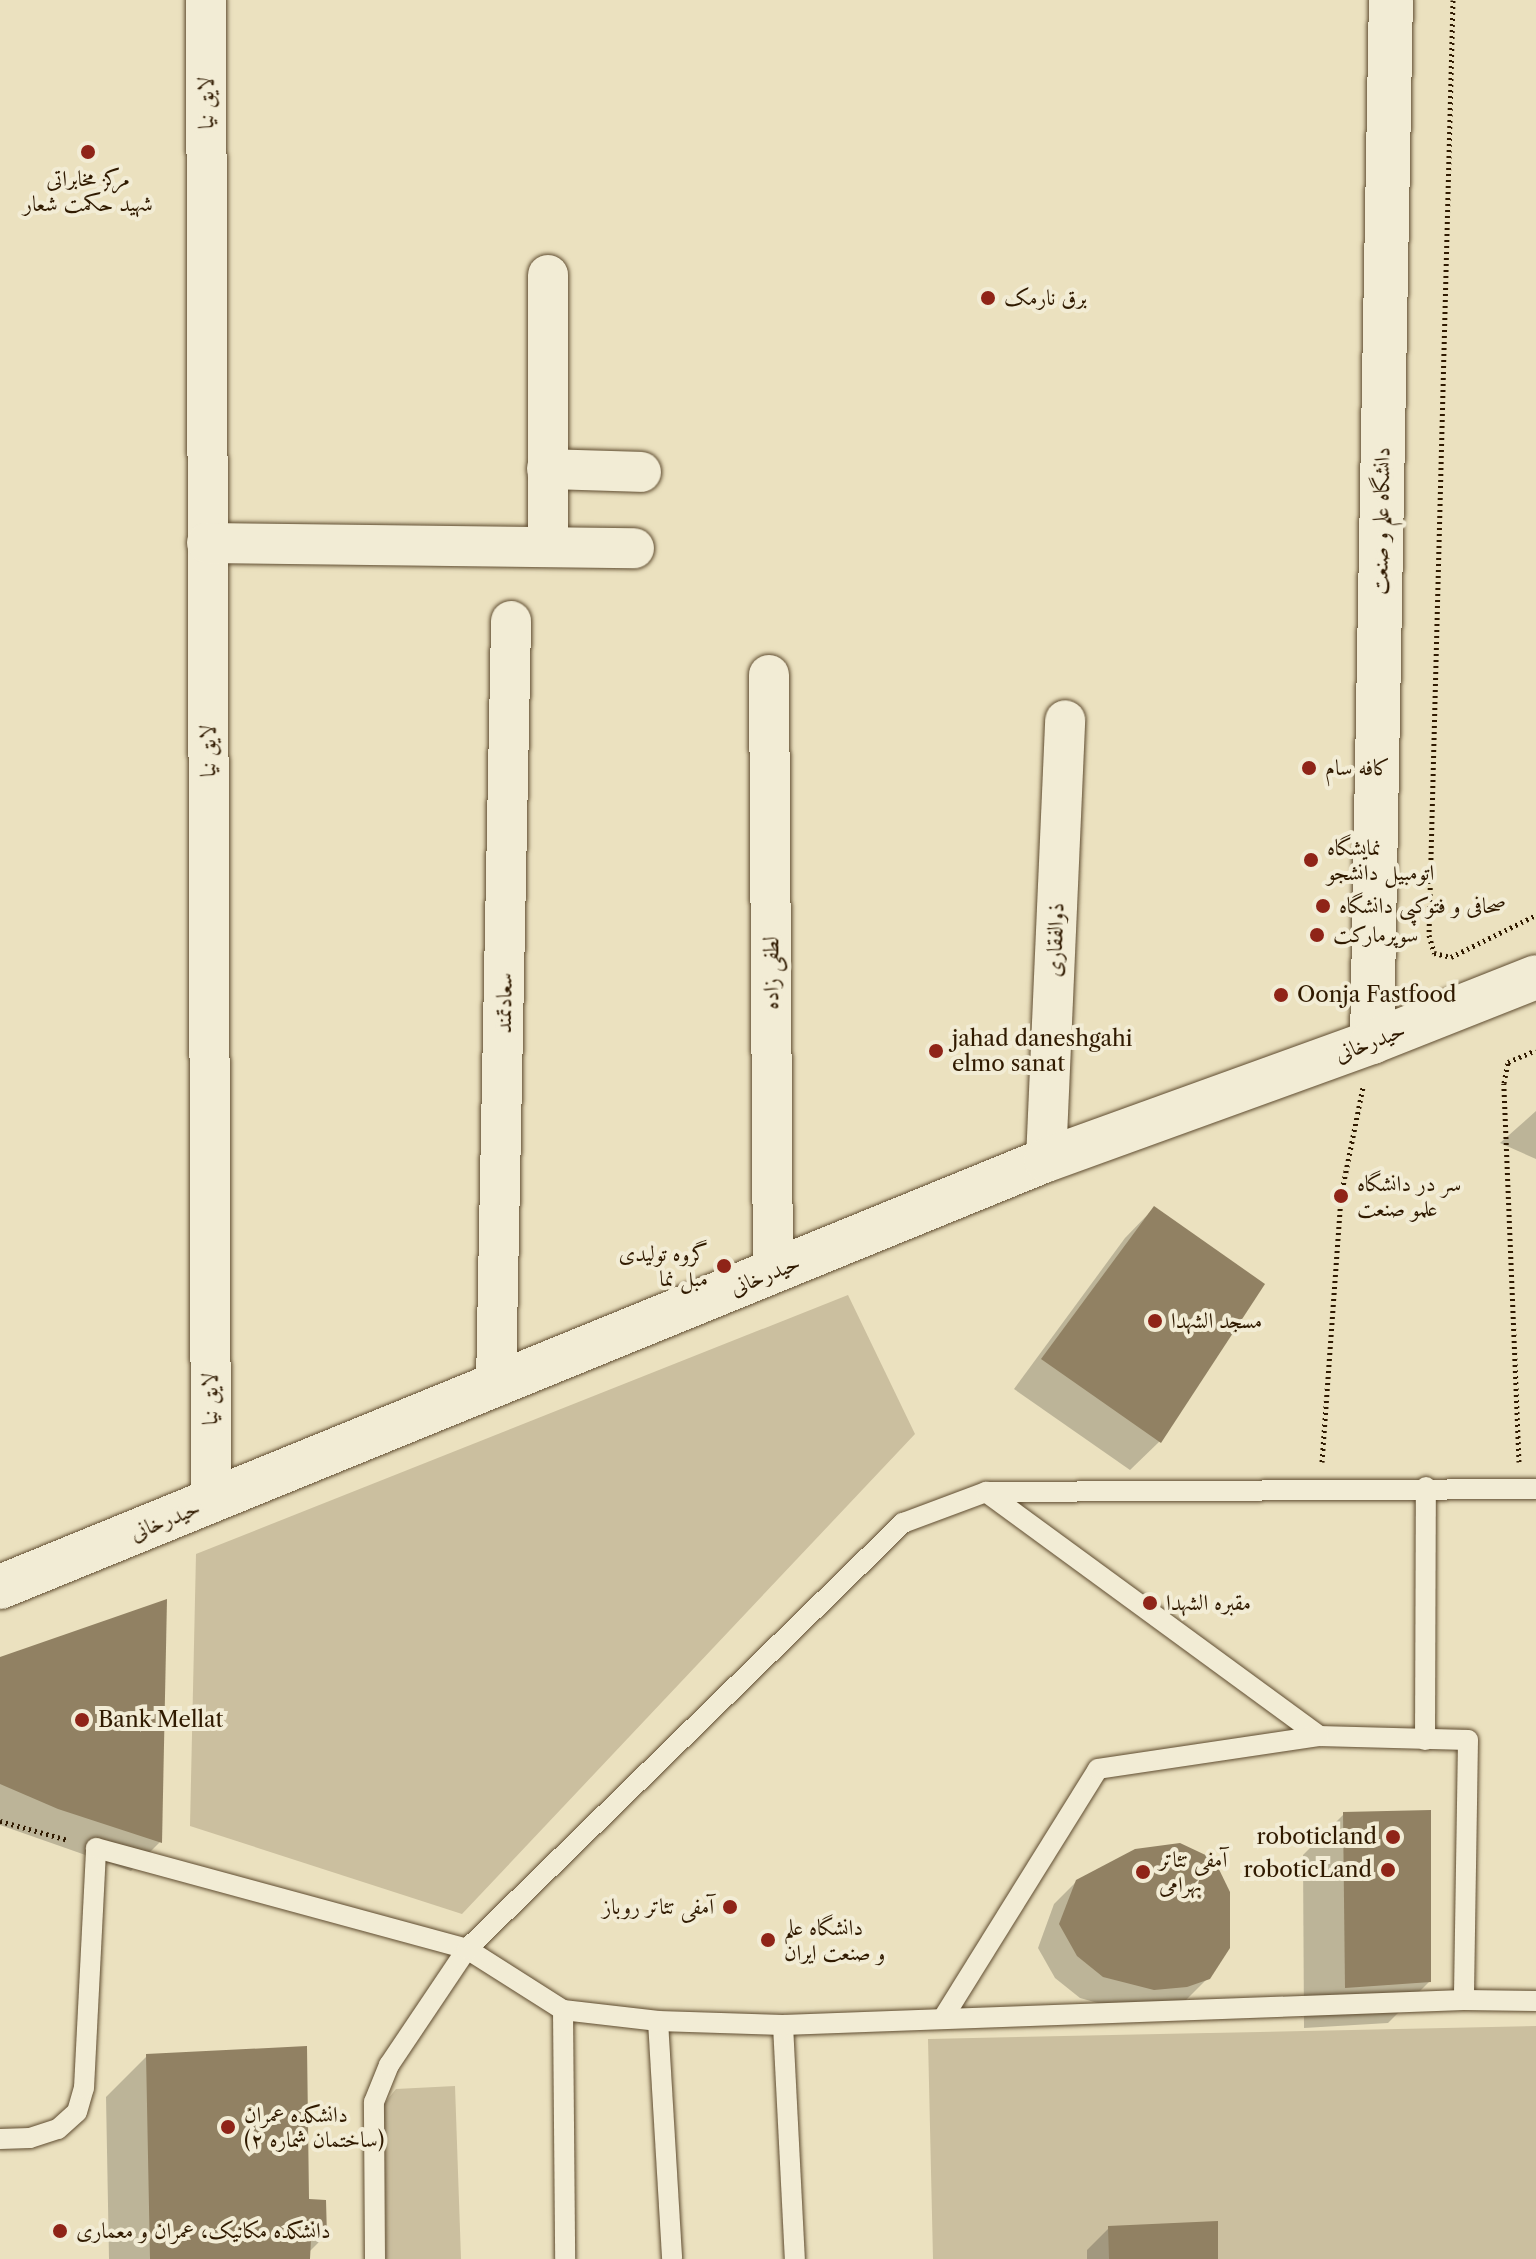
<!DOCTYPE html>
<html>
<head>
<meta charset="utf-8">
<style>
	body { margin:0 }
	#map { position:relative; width:1536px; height:2259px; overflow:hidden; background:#ebe1bf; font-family:"Libre Caslon Text",Amiri,serif }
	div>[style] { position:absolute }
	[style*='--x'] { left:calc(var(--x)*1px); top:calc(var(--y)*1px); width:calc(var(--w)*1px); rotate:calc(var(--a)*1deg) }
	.green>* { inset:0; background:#cbbf9f }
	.shadow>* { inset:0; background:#0003 }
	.building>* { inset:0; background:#918163 }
	.path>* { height:5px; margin-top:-2.5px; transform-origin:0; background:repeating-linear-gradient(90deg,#301a00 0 2px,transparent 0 6px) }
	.roads { filter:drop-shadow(0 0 2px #5f4c30) drop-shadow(0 0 2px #5f4c30) }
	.lane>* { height:20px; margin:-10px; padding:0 10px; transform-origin:10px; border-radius:10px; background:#f2ecd5 }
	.street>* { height:40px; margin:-20px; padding:0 20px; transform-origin:20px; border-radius:20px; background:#f2ecd5 }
	.secondary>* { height:44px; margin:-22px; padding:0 22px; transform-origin:22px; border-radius:22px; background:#f2ecd5 }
	.dots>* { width:22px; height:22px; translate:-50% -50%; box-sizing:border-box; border:4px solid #f2ecd5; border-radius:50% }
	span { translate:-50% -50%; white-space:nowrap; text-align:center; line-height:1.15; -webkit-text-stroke:8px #f2ecd5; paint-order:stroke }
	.street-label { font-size:22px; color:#301a00 }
	.poi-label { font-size:22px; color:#301a00 }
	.left { translate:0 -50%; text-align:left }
	.right { translate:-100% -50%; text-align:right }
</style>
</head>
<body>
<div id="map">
	<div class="green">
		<i style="clip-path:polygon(848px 1295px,915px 1434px,462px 1914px,190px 1826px,196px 1554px)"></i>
		<i style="clip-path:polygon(1536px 2026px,1536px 2259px,933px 2259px,928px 2039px)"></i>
		<i style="clip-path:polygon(455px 2086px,461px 2259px,386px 2259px,384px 2104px,396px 2089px)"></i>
	</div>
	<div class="shadow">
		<i style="clip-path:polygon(1536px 1111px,1536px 1159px,1500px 1143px)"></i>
		<i style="clip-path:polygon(1154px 1208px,1160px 1441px,1130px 1470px,1014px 1389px,1125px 1238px)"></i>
		<i style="clip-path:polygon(0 1659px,160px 1842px,131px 1871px,0 1825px)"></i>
		<i style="clip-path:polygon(1344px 1814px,1429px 1982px,1388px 2023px,1304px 2028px,1303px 1855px)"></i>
		<i style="clip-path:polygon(1077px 1881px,1209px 1977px,1186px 2000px,1130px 2012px,1080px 1998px,1055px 1978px,1038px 1948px,1054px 1904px)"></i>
		<i style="clip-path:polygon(147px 2056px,325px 2236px,309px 2252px,308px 2259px,109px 2259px,106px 2097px)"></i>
		<i style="clip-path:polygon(1109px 2228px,1217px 2259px,1087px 2259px,1087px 2250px)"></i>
	</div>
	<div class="building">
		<i style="clip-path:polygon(1154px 1206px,1265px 1284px,1161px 1443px,1041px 1359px)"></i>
		<i style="clip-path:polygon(167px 1599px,162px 1843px,58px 1809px,0 1784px,0 1657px)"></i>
		<i style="clip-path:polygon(1431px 1810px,1431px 1982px,1345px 1988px,1343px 1812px)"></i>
		<i style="clip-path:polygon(1180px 1843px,1214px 1859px,1230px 1892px,1230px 1948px,1210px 1979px,1187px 1987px,1154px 1990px,1103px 1977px,1077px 1956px,1059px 1924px,1076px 1880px,1135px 1849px)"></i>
		<i style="clip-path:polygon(307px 2046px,309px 2199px,326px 2200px,327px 2237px,311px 2239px,310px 2259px,150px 2259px,146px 2054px)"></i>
		<i style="clip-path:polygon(1218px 2221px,1218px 2259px,1109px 2259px,1108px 2226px)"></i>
	</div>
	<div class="path">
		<i style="--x:1453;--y:0;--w:935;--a:91.47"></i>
		<i style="--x:1429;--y:935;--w:19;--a:74"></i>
		<i style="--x:1434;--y:953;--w:17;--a:13"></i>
		<i style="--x:1451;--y:957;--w:95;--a:-26.3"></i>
		<i style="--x:1322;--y:1462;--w:267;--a:-85.9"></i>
		<i style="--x:1341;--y:1196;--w:111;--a:-78.6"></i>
		<i style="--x:1519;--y:1462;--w:379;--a:-92.3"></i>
		<i style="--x:1504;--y:1083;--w:21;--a:-79"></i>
		<i style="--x:1508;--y:1062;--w:30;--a:-23"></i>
		<i style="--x:0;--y:1821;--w:71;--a:15.6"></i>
	</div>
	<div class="roads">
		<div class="lane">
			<i style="--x:986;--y:1492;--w:413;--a:36.2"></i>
			<i style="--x:1319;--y:1736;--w:149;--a:1.5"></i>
			<i style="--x:1468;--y:1740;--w:260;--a:90.9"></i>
			<i style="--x:1425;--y:1740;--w:253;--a:-89.8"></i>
			<i style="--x:563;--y:2010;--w:249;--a:89.5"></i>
			<i style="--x:943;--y:2018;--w:293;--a:-58.1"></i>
			<i style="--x:1098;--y:1769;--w:223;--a:-8.5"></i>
			<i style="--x:658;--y:2021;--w:238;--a:86.6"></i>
			<i style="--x:783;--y:2025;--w:234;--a:87.1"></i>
			<i style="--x:0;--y:2139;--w:30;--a:-2"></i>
			<i style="--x:30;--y:2138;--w:29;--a:-18"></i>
			<i style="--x:58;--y:2129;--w:25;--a:-42"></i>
			<i style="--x:77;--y:2112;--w:25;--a:-74"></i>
			<i style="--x:84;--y:2088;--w:240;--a:-87.1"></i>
			<i style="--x:96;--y:1848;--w:385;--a:15.2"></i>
			<i style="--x:467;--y:1949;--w:114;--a:32.4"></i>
			<i style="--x:563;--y:2010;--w:96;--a:6.6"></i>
			<i style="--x:658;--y:2021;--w:125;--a:1.8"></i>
			<i style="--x:783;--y:2025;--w:681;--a:-2.1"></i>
			<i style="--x:1464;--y:2000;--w:72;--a:0.8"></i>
			<i style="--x:375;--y:2259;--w:157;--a:-90.4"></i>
			<i style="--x:374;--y:2102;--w:40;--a:-68"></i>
			<i style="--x:389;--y:2065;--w:140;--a:-56.1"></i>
			<i style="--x:467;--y:1949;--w:610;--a:-44.34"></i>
			<i style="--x:903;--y:1523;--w:89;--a:-20.5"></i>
			<i style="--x:986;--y:1492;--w:550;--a:-0.31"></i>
		</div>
		<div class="street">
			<i style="--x:206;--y:0;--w:1501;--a:89.81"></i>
			<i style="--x:547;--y:469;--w:94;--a:1.8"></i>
			<i style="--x:207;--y:543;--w:427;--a:0.7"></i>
			<i style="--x:548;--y:547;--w:272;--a:-90"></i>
			<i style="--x:769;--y:675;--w:596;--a:89.62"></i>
			<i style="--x:1046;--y:1160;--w:440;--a:-87.5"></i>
			<i style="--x:496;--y:1384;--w:763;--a:-88.87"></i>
		</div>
		<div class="secondary">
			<i style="--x:1372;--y:1042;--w:1042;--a:-88.96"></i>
			<i style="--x:0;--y:1587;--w:1130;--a:-22.21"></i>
			<i style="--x:1046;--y:1160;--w:347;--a:-19.9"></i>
			<i style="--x:1372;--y:1042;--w:176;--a:-21.6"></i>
		</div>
	</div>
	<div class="dots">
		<i style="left:88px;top:152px;background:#8f2418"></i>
		<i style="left:988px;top:298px;background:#8f2418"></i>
		<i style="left:1309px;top:768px;background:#8f2418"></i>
		<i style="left:1311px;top:860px;background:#8f2418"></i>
		<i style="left:1323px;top:906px;background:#8f2418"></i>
		<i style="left:1317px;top:935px;background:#8f2418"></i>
		<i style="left:1281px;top:995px;background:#8f2418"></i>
		<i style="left:936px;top:1051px;background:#8f2418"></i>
		<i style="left:1341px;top:1196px;background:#8f2418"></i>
		<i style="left:724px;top:1266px;background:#8f2418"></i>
		<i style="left:1155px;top:1321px;background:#8f2418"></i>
		<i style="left:1150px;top:1603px;background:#8f2418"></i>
		<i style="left:82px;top:1720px;background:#8f2418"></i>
		<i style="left:1393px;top:1837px;background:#8f2418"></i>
		<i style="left:1388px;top:1870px;background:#8f2418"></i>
		<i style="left:1143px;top:1872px;background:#8f2418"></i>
		<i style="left:730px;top:1907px;background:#8f2418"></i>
		<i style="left:768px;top:1940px;background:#8f2418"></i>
		<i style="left:228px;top:2127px;background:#8f2418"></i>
		<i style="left:60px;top:2231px;background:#8f2418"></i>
	</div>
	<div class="street-label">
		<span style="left:206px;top:103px;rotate:-90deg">لایق نیا</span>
		<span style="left:1381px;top:521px;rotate:-89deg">دانشگاه علم و صنعت</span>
		<span style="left:208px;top:751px;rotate:-90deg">لایق نیا</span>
		<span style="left:1055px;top:940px;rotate:-88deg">ذوالفقاری</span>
		<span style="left:771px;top:973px;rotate:-90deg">لطفی زاده</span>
		<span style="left:504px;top:1003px;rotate:-89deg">سعادتمند</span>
		<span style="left:1370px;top:1042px;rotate:-21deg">حیدرخانی</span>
		<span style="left:765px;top:1275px;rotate:-22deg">حیدرخانی</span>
		<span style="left:210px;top:1399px;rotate:-90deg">لایق نیا</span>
		<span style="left:165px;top:1520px;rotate:-22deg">حیدرخانی</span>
	</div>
	<div class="poi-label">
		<span style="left:88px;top:191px">مرکز مخابراتی<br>شهید حکمت شعار</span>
		<span class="left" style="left:1004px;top:298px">برق نارمک</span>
		<span class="left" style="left:1325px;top:768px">کافه سام</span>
		<span class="left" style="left:1327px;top:860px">نمایشگاه<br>اتومبیل دانشجو</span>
		<span class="left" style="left:1339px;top:906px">صحافی و فتوکپی دانشگاه</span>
		<span class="left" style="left:1333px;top:935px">سوپرمارکت</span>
		<span class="left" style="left:1297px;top:995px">Oonja Fastfood</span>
		<span class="left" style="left:952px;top:1051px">jahad daneshgahi<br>elmo sanat</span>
		<span class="left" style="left:1357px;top:1196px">سر در دانشگاه<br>علمو صنعت</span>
		<span class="right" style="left:708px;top:1266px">گروه تولیدی<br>مبل نما</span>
		<span class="left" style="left:1171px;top:1321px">مسجد الشهدا</span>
		<span class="left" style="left:1166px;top:1603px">مقبره الشهدا</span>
		<span class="left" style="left:98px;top:1720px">Bank Mellat</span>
		<span class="right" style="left:1377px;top:1837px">roboticland</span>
		<span class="left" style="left:1159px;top:1872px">آمفی تئاتر<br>بهرامی</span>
		<span class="right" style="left:1372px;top:1870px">roboticLand</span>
		<span class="right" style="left:714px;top:1907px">آمفی تئاتر روباز</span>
		<span class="left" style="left:784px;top:1940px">دانشگاه علم<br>و صنعت ایران</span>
		<span class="left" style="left:244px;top:2127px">دانشکده عمران<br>(ساختمان شماره ۲)</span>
		<span class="left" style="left:76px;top:2231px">دانشکده مکانیک، عمران و معماری</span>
	</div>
</div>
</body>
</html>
